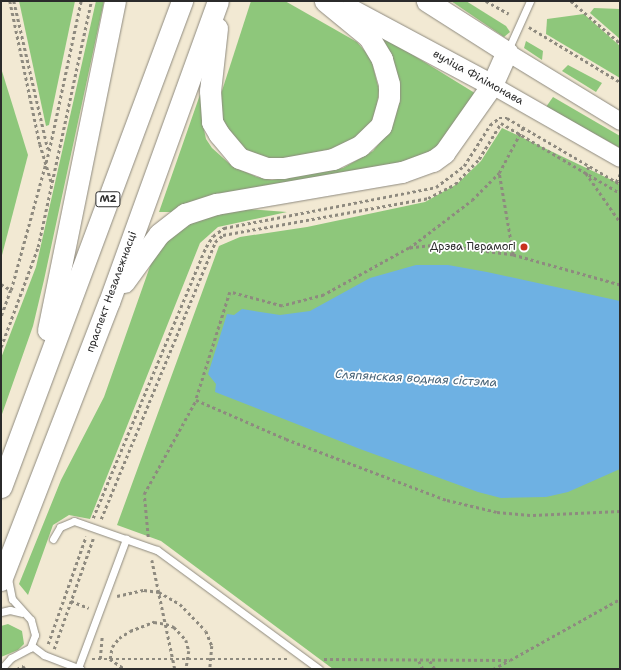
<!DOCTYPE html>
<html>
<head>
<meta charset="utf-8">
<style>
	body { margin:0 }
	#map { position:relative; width:621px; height:670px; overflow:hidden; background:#f2e9d3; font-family:"Shantell Sans",sans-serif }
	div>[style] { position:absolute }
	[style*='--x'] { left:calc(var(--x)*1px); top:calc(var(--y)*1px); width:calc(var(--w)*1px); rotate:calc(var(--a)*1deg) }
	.green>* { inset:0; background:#8ec77b }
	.water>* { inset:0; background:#6eb1e3 }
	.path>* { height:2.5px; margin-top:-1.25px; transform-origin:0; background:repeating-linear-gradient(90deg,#8e8a7f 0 3px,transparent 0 6px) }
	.roads { filter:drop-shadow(0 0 1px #8e8a7f) drop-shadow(0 0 1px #8e8a7f) }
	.service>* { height:7px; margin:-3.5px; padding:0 3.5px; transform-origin:3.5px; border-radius:3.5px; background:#fff }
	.tertiary>* { height:17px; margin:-8.5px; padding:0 8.5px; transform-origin:8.5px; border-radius:8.5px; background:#fff }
	.primary>* { height:21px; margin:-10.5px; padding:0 10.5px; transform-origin:10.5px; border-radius:10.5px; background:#fff }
	.dots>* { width:11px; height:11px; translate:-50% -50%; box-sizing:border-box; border:2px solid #fff; border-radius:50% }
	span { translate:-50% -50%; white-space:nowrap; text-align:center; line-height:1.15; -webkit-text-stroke:3.5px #fff; paint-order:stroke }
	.shield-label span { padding:1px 3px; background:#fff; border:1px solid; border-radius:3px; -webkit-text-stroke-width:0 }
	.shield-label { font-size:10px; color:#2b2b2b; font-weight:700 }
	.street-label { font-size:11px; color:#2b2b2b }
	.poi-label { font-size:11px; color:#2b2b2b }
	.right { translate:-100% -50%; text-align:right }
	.water-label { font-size:12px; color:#466175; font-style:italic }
	.frame { position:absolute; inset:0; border:2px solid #2b2b2b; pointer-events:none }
</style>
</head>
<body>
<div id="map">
	<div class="green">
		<i style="clip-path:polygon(19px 1px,75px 1px,49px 125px,46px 126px)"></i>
		<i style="clip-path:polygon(96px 1px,104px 1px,44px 280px,33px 326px,1px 417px,1px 358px,36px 267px)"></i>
		<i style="clip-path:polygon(251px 1px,285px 1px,357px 42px,371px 58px,379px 90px,375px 121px,351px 145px,273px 161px,261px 160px,235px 143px,221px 117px,219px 100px)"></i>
		<i style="clip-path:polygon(451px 1px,466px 1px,506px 26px,510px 32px,504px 37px)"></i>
		<i style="clip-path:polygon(594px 8px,620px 9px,620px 39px,590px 13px)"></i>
		<i style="clip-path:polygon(584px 14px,620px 46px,620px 78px,546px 34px,547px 19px)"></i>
		<i style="clip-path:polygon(379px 34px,478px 95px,434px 156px,173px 212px,159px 212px,203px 86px,203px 125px,206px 139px,212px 148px,232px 166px,257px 177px,272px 180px,343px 168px,373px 151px,390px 130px,399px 101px,396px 70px)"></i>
		<i style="clip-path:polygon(526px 41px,543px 51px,542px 60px,524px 48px)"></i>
		<i style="clip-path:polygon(568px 65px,602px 83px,596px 92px,562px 71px)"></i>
		<i style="clip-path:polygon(1px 68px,28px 155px,1px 259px)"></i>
		<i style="clip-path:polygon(553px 97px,620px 136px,620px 148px,546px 107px)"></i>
		<i style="clip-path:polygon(502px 128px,620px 184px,620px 669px,333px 669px,161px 541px,117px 525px,219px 246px,240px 237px,307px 227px,425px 202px,457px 184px,481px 161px)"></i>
		<i style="clip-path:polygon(247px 209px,287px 212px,218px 227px,200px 243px,90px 519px,69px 515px,53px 525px,28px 595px,19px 584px,61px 480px,104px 397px,154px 255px,180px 227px,211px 214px)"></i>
		<i style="clip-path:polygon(8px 624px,22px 631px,24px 644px,18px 650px,1px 657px,1px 626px)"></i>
	</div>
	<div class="water">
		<i style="clip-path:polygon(416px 265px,448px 265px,487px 272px,620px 301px,620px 469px,568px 492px,546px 497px,501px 498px,478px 492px,360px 449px,215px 392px,216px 384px,208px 374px,227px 314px,234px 315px,242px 309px,280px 315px,310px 311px,370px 278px)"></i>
	</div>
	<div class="path">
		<i style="--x:10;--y:1;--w:146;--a:78.2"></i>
		<i style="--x:40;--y:144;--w:42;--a:73.3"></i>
		<i style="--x:14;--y:1;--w:152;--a:77.1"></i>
		<i style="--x:486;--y:1;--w:26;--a:29"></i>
		<i style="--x:571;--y:1;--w:65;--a:40.6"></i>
		<i style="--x:529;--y:27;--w:106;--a:31.1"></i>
		<i style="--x:589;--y:167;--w:7;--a:117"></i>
		<i style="--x:586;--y:173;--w:60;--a:55.2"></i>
		<i style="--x:616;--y:182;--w:9;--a:-63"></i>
		<i style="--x:409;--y:248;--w:79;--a:-37.3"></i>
		<i style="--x:472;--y:200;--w:38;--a:-45"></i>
		<i style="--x:513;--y:255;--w:83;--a:-99.7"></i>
		<i style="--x:499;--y:173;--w:51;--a:-61.9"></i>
		<i style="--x:1;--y:284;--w:12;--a:31"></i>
		<i style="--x:11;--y:290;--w:30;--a:110"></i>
		<i style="--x:620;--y:285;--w:111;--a:-164.3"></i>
		<i style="--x:513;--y:255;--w:77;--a:-172.5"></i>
		<i style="--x:437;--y:245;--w:28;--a:174"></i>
		<i style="--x:409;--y:248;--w:97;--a:151.1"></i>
		<i style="--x:324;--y:295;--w:43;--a:165.3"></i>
		<i style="--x:282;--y:306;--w:54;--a:-164.9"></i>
		<i style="--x:230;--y:292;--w:113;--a:107.5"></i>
		<i style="--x:196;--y:400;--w:98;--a:23.4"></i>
		<i style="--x:286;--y:439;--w:172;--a:20.8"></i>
		<i style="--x:447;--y:500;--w:51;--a:13.5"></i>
		<i style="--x:497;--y:512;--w:36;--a:5"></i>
		<i style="--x:533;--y:515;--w:87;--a:-2.6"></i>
		<i style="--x:11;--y:290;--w:144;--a:-74.7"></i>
		<i style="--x:49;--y:151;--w:153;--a:-78"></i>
		<i style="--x:1;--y:347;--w:107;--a:-69.7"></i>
		<i style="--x:38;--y:247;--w:252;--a:-77.8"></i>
		<i style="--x:93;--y:518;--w:294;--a:-67.4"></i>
		<i style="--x:206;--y:247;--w:13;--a:-58"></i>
		<i style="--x:213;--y:236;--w:14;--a:-36"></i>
		<i style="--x:224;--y:228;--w:216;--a:-10.9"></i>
		<i style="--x:436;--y:187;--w:35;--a:-37"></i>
		<i style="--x:464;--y:166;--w:49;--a:-57.6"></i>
		<i style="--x:490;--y:125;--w:11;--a:-38"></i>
		<i style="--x:499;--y:118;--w:8;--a:0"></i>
		<i style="--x:507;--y:118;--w:131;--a:30.3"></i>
		<i style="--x:101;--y:519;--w:300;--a:-67.6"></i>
		<i style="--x:215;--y:242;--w:11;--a:-41"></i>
		<i style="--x:223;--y:235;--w:208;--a:-10.2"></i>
		<i style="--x:428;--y:198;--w:30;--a:-27"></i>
		<i style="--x:455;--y:184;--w:35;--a:-46"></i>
		<i style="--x:479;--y:159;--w:42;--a:-58.6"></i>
		<i style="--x:501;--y:123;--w:138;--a:30.5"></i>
		<i style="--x:148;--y:537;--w:43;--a:-95.3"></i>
		<i style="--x:144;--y:494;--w:107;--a:-61"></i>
		<i style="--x:152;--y:560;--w:111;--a:78.1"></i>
		<i style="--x:117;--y:596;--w:28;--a:-13"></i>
		<i style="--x:144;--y:590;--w:15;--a:8"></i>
		<i style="--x:159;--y:592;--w:24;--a:30"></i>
		<i style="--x:180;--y:604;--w:37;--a:46"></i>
		<i style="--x:206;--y:631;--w:16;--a:68"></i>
		<i style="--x:212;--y:646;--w:23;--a:95"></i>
		<i style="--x:71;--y:601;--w:19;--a:21"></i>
		<i style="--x:48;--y:644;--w:114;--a:-70.6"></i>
		<i style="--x:54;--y:649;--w:117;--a:-70.5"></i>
		<i style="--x:92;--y:659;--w:195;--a:0"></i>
		<i style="--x:100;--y:659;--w:22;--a:-85"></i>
		<i style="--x:110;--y:659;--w:12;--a:-81"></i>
		<i style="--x:112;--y:647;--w:11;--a:-52"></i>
		<i style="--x:119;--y:638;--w:13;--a:-32"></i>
		<i style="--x:130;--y:631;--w:26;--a:-21"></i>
		<i style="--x:154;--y:622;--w:12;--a:9"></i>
		<i style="--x:166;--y:624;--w:9;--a:21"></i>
		<i style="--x:174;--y:627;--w:18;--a:47"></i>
		<i style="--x:186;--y:640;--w:11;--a:75"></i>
		<i style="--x:189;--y:651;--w:18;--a:99"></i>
		<i style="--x:110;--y:659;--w:18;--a:34"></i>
		<i style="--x:324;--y:659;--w:186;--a:0.3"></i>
		<i style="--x:510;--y:660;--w:126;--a:-29"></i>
		<i style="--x:419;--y:661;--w:9;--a:63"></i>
		<i style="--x:430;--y:661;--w:9;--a:58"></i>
		<i style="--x:17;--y:669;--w:7;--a:-27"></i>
		<i style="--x:23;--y:666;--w:4;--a:56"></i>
		<i style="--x:493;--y:669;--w:19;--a:-28"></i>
	</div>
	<div class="roads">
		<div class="service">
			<i style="--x:508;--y:50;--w:54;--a:-65.8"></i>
			<i style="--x:53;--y:539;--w:14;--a:-60"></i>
			<i style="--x:60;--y:527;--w:15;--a:-23"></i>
			<i style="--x:74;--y:521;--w:88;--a:19.3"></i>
			<i style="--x:157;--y:550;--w:201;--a:36.3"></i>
			<i style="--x:1;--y:612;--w:9;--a:-13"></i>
			<i style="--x:10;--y:610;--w:12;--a:14"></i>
			<i style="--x:32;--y:646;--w:15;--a:37"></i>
			<i style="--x:44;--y:655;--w:39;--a:21"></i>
			<i style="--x:78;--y:668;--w:138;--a:-69.6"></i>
			<i style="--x:1;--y:669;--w:15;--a:-48"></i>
			<i style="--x:11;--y:658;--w:21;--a:-28"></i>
			<i style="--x:30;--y:648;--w:14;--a:-69"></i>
			<i style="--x:35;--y:635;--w:16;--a:-105"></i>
			<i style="--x:31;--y:620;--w:28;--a:-132"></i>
			<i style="--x:12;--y:599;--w:20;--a:-101"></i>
		</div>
		<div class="tertiary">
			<i style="--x:507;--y:52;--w:132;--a:31.4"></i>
			<i style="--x:492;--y:85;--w:147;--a:29.7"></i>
		</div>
		<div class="primary">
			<i style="--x:350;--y:9;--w:161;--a:28.2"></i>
			<i style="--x:217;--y:28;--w:63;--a:96.3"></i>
			<i style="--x:210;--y:91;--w:31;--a:86"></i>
			<i style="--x:212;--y:122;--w:14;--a:60"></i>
			<i style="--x:219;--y:134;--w:31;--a:50"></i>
			<i style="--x:239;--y:158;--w:29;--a:20"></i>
			<i style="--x:266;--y:168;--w:17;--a:0"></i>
			<i style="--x:283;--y:168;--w:51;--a:-10.2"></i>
			<i style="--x:333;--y:159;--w:30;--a:-26"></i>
			<i style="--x:360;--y:146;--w:29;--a:-44"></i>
			<i style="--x:381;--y:126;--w:29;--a:-74"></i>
			<i style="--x:389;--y:98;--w:14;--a:-90"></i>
			<i style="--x:389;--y:84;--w:26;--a:-106"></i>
			<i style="--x:382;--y:59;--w:26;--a:-121"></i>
			<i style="--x:369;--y:37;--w:57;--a:-140.7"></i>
			<i style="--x:124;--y:282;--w:59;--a:-53.9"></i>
			<i style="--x:159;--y:234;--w:33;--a:-38"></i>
			<i style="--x:185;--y:214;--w:33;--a:-18"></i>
			<i style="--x:216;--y:204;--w:189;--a:-9.8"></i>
			<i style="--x:402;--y:172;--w:33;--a:-20"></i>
			<i style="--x:433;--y:161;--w:14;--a:-36"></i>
			<i style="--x:444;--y:153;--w:83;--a:-54.8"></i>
			<i style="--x:492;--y:85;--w:36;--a:-66"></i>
			<i style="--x:507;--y:52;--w:95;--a:-147.5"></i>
			<i style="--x:48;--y:330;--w:336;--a:-78.5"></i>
			<i style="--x:1;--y:487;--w:519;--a:-69.57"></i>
			<i style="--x:1;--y:580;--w:298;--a:-68.8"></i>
			<i style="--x:109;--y:302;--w:320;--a:-70.1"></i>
		</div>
	</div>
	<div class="dots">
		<i style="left:524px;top:247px;background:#c8321e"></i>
	</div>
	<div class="shield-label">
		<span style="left:108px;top:199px">М2</span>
	</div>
	<div class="street-label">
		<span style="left:478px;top:78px;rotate:29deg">вуліца Філімонава</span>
		<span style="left:112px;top:292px;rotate:-70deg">праспект Незалежнасці</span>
	</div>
	<div class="poi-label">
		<span class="right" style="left:516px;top:247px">Дрэва Перамогі</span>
	</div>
	<div class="water-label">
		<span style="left:416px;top:379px;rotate:3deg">Сляпянская водная сістэма</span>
	</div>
	<div class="frame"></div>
</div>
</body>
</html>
